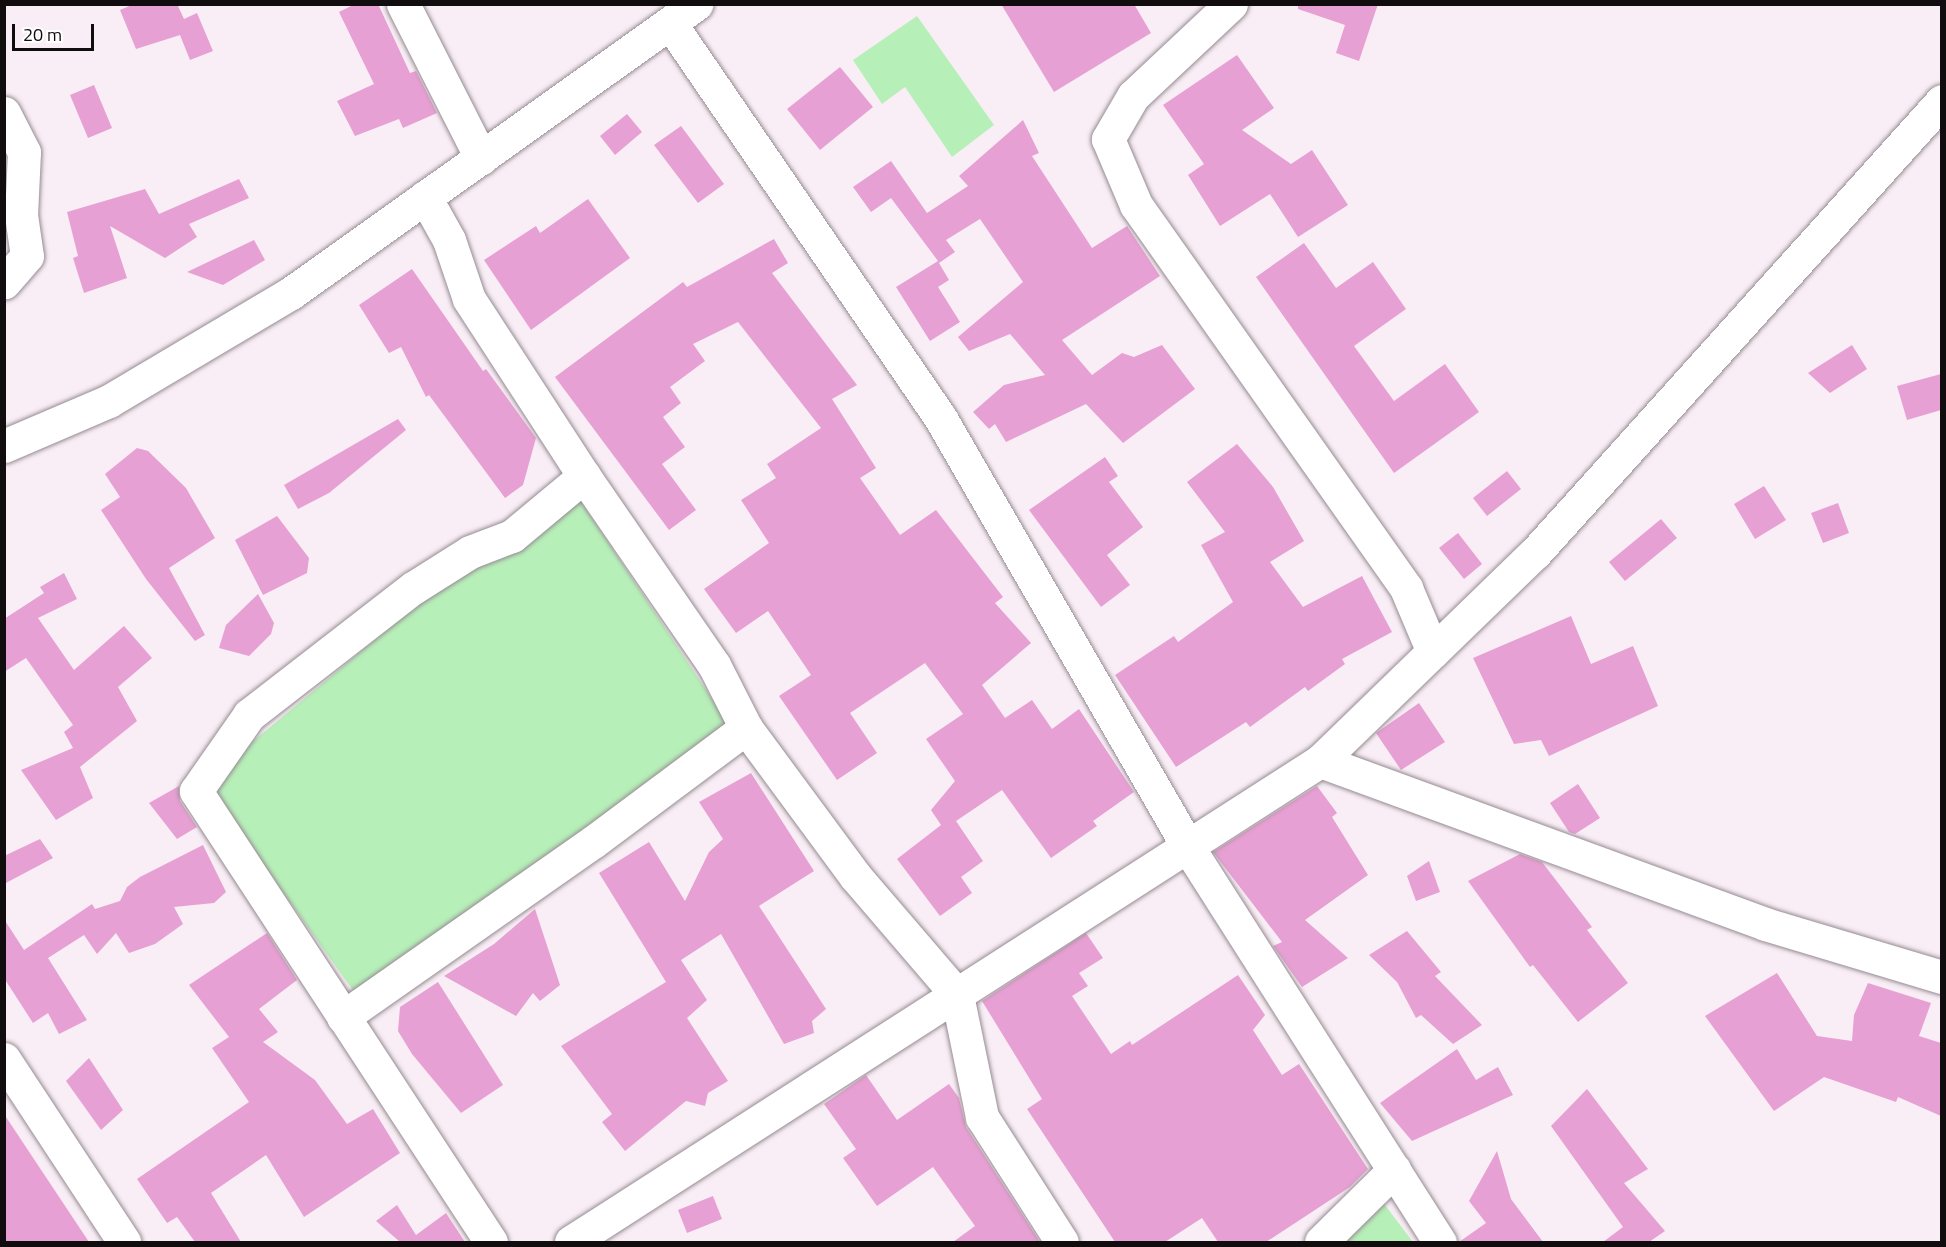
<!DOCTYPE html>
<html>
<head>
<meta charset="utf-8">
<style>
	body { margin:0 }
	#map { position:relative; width:1946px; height:1247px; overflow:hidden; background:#f9eef5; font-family:"Titillium Web",sans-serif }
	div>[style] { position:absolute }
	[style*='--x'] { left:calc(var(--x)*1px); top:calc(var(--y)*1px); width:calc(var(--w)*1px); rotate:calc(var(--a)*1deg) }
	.green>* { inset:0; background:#b7efb9 }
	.building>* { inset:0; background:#e7a0d3 }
	.roads { filter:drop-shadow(0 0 2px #958b92) drop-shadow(0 0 2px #958b92) }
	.minor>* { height:33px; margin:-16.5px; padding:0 16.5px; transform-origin:16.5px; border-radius:16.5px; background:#fff }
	span { translate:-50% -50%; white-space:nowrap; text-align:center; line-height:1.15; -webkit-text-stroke:4.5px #fff; paint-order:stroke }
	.frame { position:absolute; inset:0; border:6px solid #110d0f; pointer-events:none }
	.scale { position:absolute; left:12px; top:24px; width:82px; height:27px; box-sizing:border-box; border:3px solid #110d0f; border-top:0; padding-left:8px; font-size:18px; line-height:21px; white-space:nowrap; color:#110d0f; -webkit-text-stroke:4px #fff; paint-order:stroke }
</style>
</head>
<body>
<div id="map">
	<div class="green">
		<i style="clip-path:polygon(917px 16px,994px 125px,952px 157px,905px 87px,882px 104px,853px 60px)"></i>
		<i style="clip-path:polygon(567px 480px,728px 723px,357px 996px,204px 782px)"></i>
		<i style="clip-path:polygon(1382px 1201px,1413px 1242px,1346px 1242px)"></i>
	</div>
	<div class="building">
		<i style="clip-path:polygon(134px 4px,177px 4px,184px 19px,197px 13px,213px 51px,190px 60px,180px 35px,136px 49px,120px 10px)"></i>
		<i style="clip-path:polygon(355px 4px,378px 4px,410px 73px,416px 71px,437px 113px,403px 128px,399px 119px,355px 136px,337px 101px,374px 84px,339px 12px)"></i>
		<i style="clip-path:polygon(1001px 4px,1134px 4px,1151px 33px,1054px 92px)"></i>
		<i style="clip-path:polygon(1298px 4px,1378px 4px,1359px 61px,1336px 53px,1345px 25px,1298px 9px)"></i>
		<i style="clip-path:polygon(1237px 55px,1274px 108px,1242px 130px,1291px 164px,1312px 150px,1348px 205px,1298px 237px,1270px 194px,1220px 226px,1188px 175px,1204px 164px,1163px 105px)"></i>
		<i style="clip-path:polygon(840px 67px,873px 107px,820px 150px,787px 109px)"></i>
		<i style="clip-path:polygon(94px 85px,112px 128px,88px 138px,70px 95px)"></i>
		<i style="clip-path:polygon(627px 114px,642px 132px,615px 155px,600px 136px)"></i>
		<i style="clip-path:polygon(1023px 120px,1039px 153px,1032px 156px,1092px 248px,1127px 226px,1160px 276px,1062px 340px,1092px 375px,1122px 353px,1134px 357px,1162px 345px,1195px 389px,1123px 443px,1086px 404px,1006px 442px,995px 424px,989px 429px,973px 412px,1004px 385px,1045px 375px,1010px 334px,969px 351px,958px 337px,1023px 282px,980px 219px,946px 240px,955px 252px,939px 263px,949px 280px,938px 287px,960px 322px,930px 341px,896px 287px,938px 261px,891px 198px,871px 212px,853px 187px,891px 161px,927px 213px,968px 186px,959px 176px)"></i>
		<i style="clip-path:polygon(681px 126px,724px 184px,698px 203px,654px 145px)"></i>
		<i style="clip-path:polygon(239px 179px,249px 198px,189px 224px,197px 237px,165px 258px,110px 226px,127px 278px,84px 293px,73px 258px,78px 256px,67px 212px,145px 189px,159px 214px)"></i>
		<i style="clip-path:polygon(588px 199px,630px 258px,531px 330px,484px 260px,536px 226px,540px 233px)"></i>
		<i style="clip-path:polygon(774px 239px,788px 263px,772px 273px,857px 385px,832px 399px,876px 468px,860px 478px,900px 535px,936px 510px,1003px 597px,995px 603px,1031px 643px,982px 685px,1005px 718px,1032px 700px,1052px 729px,1079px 709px,1134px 792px,1093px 821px,1097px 826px,1051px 858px,1002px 790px,956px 821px,983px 861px,961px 877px,972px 893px,940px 916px,897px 859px,941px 825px,931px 810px,955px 781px,926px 739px,963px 714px,925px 663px,850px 713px,877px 753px,837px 780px,779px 696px,811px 675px,768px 611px,736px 633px,704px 589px,769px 543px,741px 500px,776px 478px,767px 464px,821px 428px,738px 322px,693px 344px,705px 361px,670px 387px,681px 403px,663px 417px,685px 447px,662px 464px,696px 510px,669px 530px,555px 377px,683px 282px,687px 287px)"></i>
		<i style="clip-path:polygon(254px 240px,265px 260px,223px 285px,187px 272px)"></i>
		<i style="clip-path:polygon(1304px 243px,1336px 288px,1373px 262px,1406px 309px,1354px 346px,1394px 401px,1445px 364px,1479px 412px,1394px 473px,1256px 277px)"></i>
		<i style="clip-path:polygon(412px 269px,483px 371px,486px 369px,536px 438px,523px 485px,505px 498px,429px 395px,426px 397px,401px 347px,389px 353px,359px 305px)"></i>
		<i style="clip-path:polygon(1852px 345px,1867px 369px,1830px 393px,1808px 373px)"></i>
		<i style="clip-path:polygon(1941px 374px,1941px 410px,1907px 420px,1897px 386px)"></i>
		<i style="clip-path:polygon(398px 419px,406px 430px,329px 493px,298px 509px,284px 485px)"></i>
		<i style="clip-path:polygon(1237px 444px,1273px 487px,1304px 541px,1270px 562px,1303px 607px,1362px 576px,1392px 632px,1342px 659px,1345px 664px,1308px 691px,1305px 687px,1250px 727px,1246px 722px,1176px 767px,1115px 675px,1174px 636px,1178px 642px,1233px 602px,1201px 545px,1225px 532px,1187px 482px)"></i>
		<i style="clip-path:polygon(137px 448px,148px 451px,186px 488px,215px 538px,169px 568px,205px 635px,195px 641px,146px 579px,101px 510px,120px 497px,105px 474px)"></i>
		<i style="clip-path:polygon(1105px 457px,1118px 476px,1109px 482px,1143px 527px,1107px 555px,1130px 585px,1101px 607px,1029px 510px)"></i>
		<i style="clip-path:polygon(1507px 471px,1521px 489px,1487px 516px,1473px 498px)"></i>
		<i style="clip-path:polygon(1764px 486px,1786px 520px,1755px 539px,1734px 504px)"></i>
		<i style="clip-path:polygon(1838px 503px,1849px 533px,1823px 543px,1811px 513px)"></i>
		<i style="clip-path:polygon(277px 516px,309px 558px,307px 573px,263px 595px,235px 540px)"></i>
		<i style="clip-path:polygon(1661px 519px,1677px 538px,1625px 581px,1609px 562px)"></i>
		<i style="clip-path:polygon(1458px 533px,1482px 564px,1464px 579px,1439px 548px)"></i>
		<i style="clip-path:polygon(64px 573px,77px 599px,38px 618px,74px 670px,124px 626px,152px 658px,118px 687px,137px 721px,80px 767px,93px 798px,56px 820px,21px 770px,73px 748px,64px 732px,73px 725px,26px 658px,4px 672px,4px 619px,44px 593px,40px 587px)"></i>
		<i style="clip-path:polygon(258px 594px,274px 623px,271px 634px,249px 656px,219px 648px,226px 625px)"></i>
		<i style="clip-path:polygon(1571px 616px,1591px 664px,1633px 646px,1658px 706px,1549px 756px,1541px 740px,1514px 744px,1473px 658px)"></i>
		<i style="clip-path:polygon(1419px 703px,1445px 742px,1401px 770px,1376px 733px)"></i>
		<i style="clip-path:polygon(751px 773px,814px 871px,759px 906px,826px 1009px,812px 1021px,814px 1033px,784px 1044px,721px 934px,681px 960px,707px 1000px,687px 1018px,728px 1081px,708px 1093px,705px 1106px,686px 1101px,625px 1151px,602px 1122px,612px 1114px,561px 1046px,666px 982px,599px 873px,649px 842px,685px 901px,709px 852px,723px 839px,699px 802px)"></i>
		<i style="clip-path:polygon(1578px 784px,1600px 818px,1575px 834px,1569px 832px,1550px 803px)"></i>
		<i style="clip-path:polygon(179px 786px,180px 801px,197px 827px,177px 839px,149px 803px)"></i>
		<i style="clip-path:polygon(1317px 786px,1337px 813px,1332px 817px,1368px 875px,1305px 920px,1348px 958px,1302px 987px,1273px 946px,1282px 942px,1213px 852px)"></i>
		<i style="clip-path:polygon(40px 839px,53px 858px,4px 884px,4px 856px)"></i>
		<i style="clip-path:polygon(203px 845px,226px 892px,214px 903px,174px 907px,183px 924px,155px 944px,129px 953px,116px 933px,97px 954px,84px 935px,48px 958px,87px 1020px,59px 1034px,48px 1013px,33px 1023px,4px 978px,4px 919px,24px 950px,92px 904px,95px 909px,120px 901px,127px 887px,140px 877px)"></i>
		<i style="clip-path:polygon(1520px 854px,1542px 862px,1592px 927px,1587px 930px,1628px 983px,1578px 1022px,1533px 965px,1530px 967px,1468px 881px)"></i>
		<i style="clip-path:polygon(1429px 861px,1440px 892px,1416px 901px,1407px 876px)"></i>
		<i style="clip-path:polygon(535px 909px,560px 985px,540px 1001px,533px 993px,516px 1016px,444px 976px,494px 944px)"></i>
		<i style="clip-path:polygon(1407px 931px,1441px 972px,1435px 976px,1482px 1025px,1453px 1044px,1421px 1015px,1416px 1018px,1397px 982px,1369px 955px)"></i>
		<i style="clip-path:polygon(267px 933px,297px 980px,259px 1009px,278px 1032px,263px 1042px,315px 1080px,347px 1124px,373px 1109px,400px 1153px,304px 1217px,266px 1155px,211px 1193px,241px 1242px,195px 1242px,177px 1217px,167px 1223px,137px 1179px,249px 1102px,212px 1048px,229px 1037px,189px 985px)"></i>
		<i style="clip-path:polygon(1086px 933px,1103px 958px,1079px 973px,1088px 986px,1072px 996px,1111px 1054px,1130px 1041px,1132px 1045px,1238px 975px,1265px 1015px,1253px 1030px,1282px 1075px,1299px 1064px,1368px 1169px,1350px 1187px,1266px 1242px,1218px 1242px,1202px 1218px,1165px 1242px,1115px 1242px,1027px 1109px,1042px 1099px,982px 1001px)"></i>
		<i style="clip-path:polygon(1777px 973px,1817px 1036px,1852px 1041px,1854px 1015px,1868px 983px,1931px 1003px,1919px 1036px,1941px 1043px,1941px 1116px,1898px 1097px,1896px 1102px,1824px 1077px,1774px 1111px,1705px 1016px)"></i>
		<i style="clip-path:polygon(438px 982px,503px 1085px,461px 1113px,412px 1054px,398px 1031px,400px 1007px)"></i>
		<i style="clip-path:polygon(1457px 1049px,1476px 1080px,1498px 1067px,1513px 1095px,1412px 1141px,1380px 1103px)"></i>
		<i style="clip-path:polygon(89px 1058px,123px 1110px,101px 1130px,66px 1081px)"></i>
		<i style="clip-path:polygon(866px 1075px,897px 1120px,949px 1084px,959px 1098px,966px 1127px,1040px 1242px,953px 1242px,975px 1226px,933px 1167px,877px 1206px,843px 1158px,856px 1149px,824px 1104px)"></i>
		<i style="clip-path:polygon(1587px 1089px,1648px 1169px,1624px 1183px,1665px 1231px,1649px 1242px,1603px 1242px,1623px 1227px,1551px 1126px)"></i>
		<i style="clip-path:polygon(4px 1114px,89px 1242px,4px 1242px)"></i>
		<i style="clip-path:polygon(1497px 1151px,1511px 1199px,1543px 1242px,1459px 1242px,1486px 1223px,1469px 1201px)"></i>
		<i style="clip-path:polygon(713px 1196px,722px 1219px,687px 1233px,678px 1210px)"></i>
		<i style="clip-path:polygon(397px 1205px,416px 1235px,446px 1213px,465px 1242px,400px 1242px,376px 1221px)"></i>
	</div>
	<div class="roads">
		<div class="minor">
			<i style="--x:403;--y:4;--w:173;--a:63.1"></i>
			<i style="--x:1231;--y:4;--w:134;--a:136.8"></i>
			<i style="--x:1133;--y:96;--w:50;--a:120.2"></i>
			<i style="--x:1108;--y:139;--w:72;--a:67"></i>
			<i style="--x:1136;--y:205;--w:469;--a:54.8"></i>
			<i style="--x:1406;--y:588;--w:69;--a:67.1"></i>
			<i style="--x:670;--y:23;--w:480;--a:55.6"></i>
			<i style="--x:941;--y:419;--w:494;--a:60"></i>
			<i style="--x:1188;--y:847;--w:469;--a:57.5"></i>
			<i style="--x:4;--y:113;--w:44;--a:62.9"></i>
			<i style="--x:24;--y:152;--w:63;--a:92.7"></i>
			<i style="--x:21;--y:215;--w:41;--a:81.7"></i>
			<i style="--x:27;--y:256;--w:35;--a:131"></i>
			<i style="--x:425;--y:197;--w:49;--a:60.8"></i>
			<i style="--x:449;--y:240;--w:62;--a:71.3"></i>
			<i style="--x:469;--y:299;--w:211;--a:57"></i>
			<i style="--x:584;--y:476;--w:229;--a:55.5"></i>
			<i style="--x:714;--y:665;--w:71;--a:63.1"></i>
			<i style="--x:746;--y:728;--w:185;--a:53.6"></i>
			<i style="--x:856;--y:877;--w:155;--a:49.4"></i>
			<i style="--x:957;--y:995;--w:125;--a:78.4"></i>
			<i style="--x:982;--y:1117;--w:148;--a:57.4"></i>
			<i style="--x:4;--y:446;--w:114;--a:-23.2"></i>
			<i style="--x:109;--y:401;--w:212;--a:-30.7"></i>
			<i style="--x:291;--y:293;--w:498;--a:-35.5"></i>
			<i style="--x:1320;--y:761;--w:474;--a:20.1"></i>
			<i style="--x:1765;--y:924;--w:185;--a:16.7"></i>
			<i style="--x:343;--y:1017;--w:305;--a:-35"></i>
			<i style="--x:593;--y:842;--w:191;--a:-36.7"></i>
			<i style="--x:4;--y:1059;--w:219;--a:56.7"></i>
			<i style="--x:491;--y:1242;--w:539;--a:-123.19"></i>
			<i style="--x:196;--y:791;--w:93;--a:-55.1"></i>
			<i style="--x:249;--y:715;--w:207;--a:-37.8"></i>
			<i style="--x:413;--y:588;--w:67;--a:-32.3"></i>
			<i style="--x:470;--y:552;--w:45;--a:-20.9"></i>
			<i style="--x:512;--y:536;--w:94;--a:-39.8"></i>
			<i style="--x:571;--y:1242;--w:890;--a:-32.71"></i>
			<i style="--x:1320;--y:761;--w:299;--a:-44.1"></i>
			<i style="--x:1535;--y:553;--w:608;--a:-48"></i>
			<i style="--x:1321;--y:1242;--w:103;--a:-44.6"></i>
		</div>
	</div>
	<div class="frame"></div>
	<div class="scale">20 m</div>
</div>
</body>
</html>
